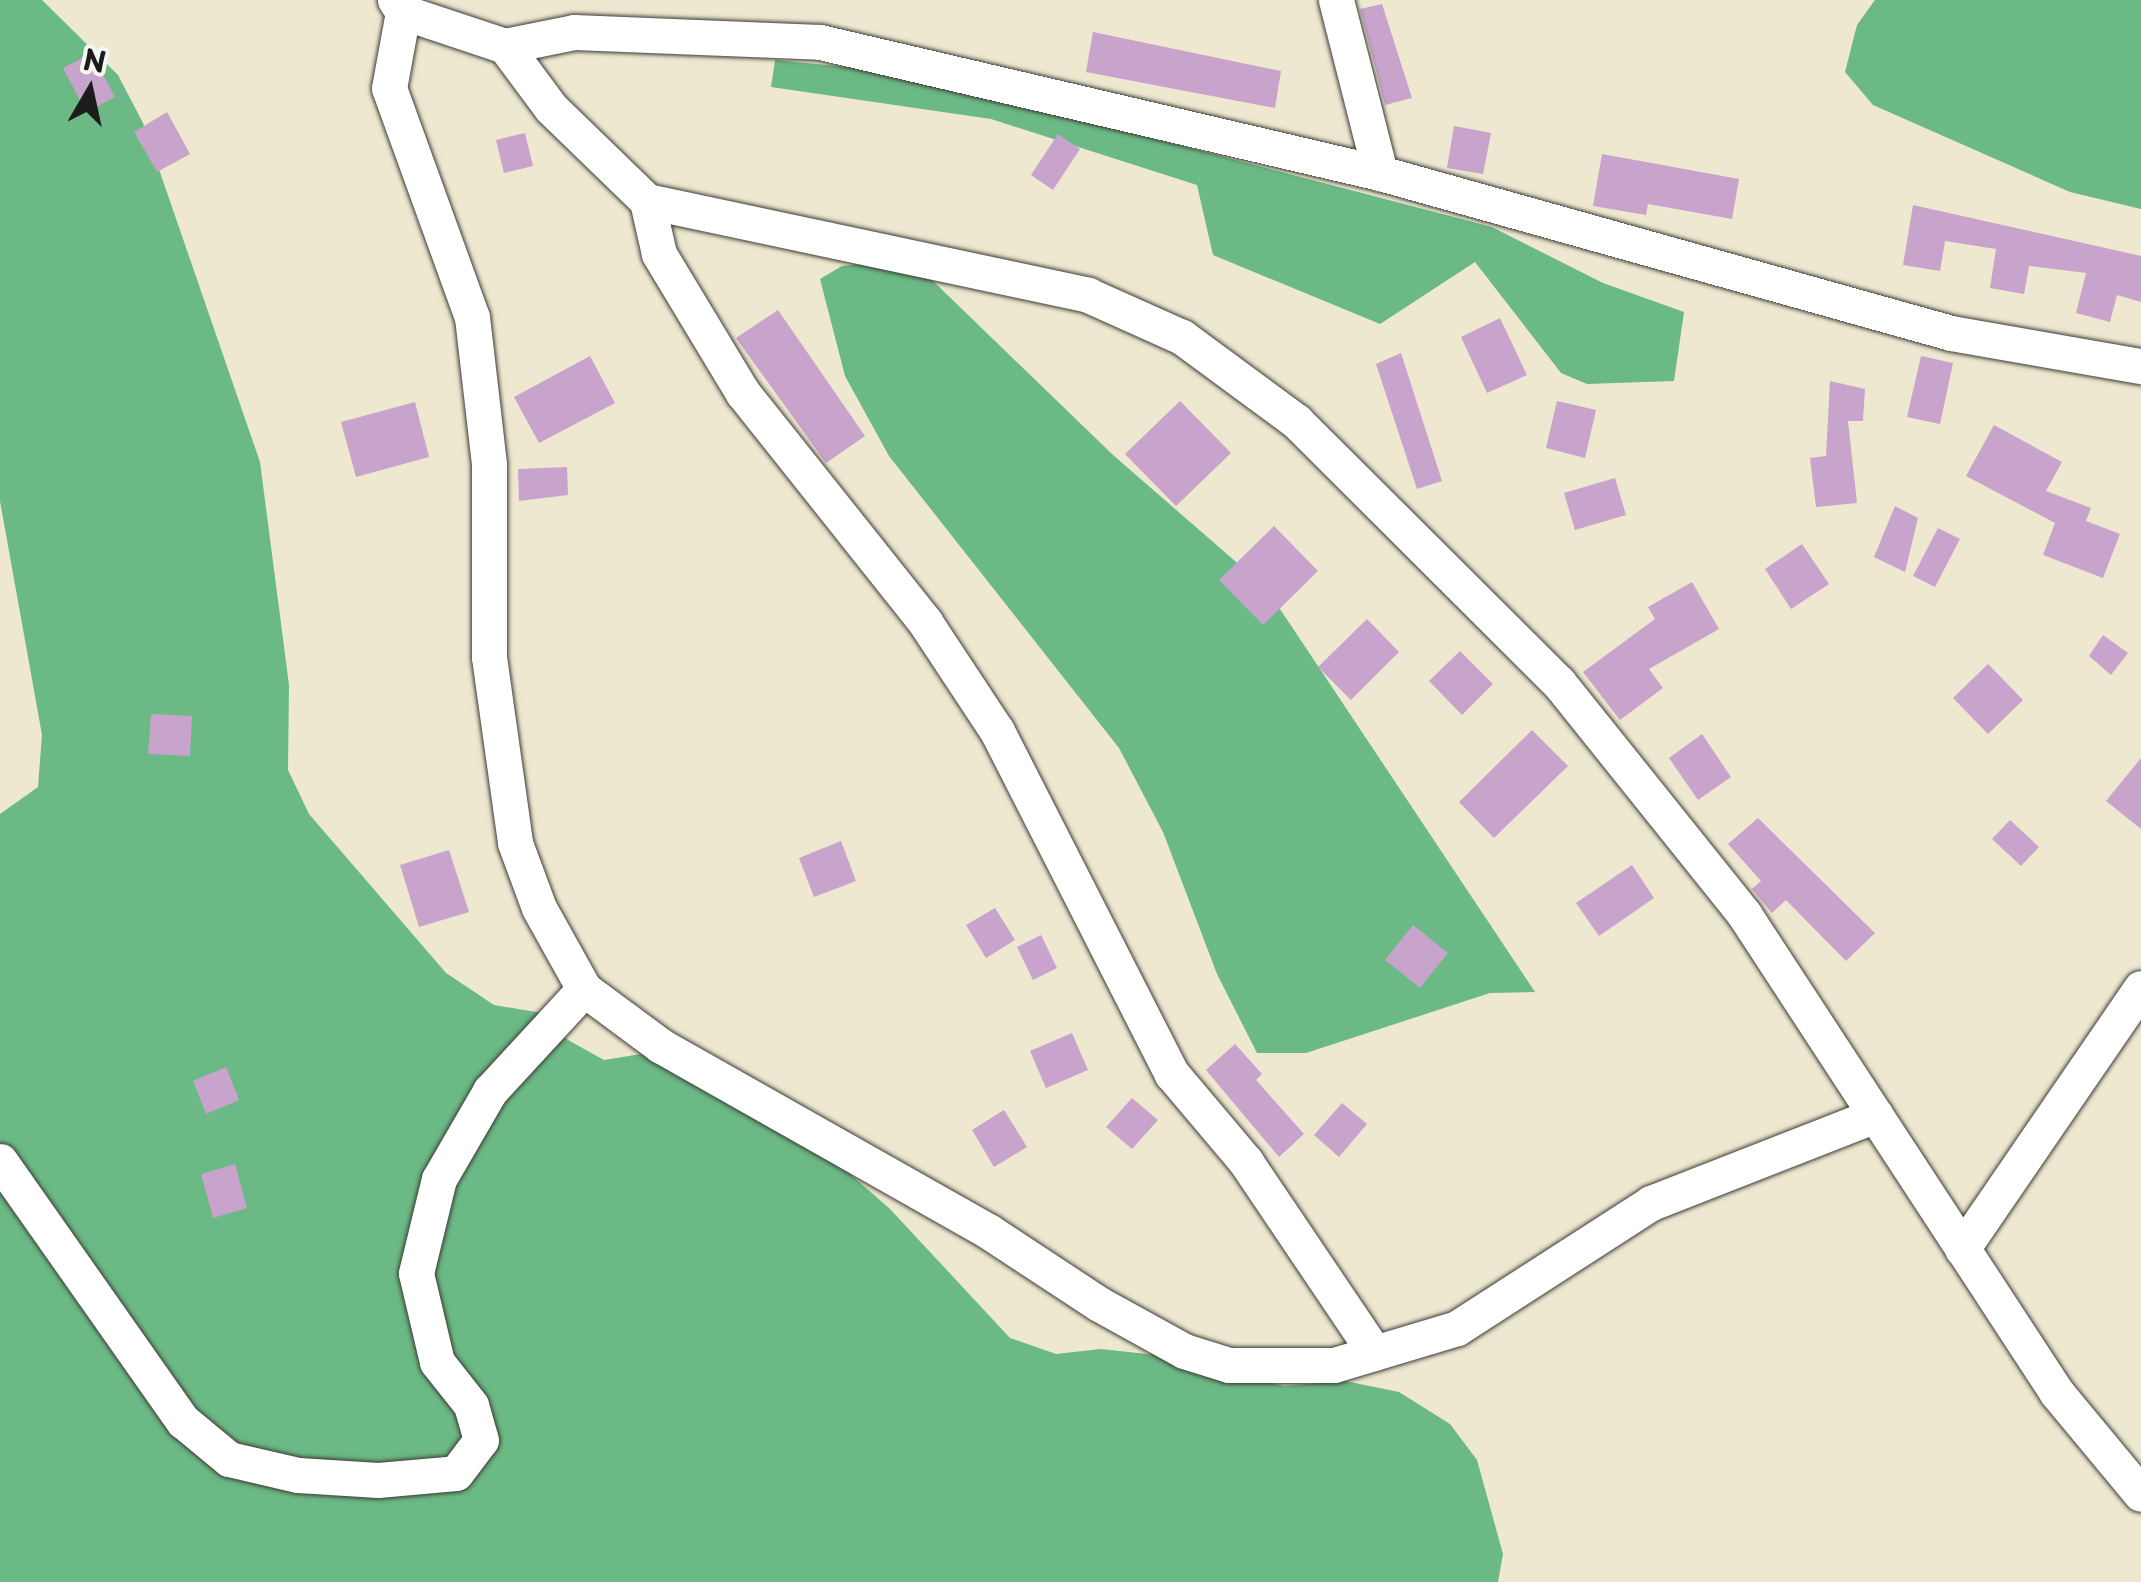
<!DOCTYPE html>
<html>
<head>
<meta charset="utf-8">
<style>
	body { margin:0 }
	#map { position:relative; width:2141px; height:1582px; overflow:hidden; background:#eee8d0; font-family:"Playpen Sans",sans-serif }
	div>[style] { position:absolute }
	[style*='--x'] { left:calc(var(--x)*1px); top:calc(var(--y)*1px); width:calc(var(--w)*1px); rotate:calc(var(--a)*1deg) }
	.forest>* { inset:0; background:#6bb984 }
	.building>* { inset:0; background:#c8a3cb }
	.roads { filter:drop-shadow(0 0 2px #3c3b37) drop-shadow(0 0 2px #3c3b37) }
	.minor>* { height:35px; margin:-17.5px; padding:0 17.5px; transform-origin:17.5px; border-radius:17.5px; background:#fff }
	span { translate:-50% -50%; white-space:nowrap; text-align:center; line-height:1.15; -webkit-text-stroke:8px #f6f6f2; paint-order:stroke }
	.north { position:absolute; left:40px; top:40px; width:100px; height:100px; -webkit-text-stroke:8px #f6f6f2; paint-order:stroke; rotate:9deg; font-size:28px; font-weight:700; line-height:40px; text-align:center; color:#1c1c1c }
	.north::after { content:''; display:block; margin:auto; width:35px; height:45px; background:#1c1c1c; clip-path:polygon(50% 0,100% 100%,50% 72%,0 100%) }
</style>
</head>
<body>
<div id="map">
	<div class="forest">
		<i style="clip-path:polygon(0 0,42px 0,118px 75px,143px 123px,260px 462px,289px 685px,288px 770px,309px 814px,446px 973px,494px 1005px,542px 1013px,568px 1040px,604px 1060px,641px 1054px,685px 1070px,824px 1151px,890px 1209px,1010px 1338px,1056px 1354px,1101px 1349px,1156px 1355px,1284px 1386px,1345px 1381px,1399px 1392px,1450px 1424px,1477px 1460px,1503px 1554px,1498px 1582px,0 1582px,0 814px,38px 787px,42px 735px,0 501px)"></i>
		<i style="clip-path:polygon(1875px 0,2141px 0,2141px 209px,2070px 192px,1873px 105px,1845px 72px,1857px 25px)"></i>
		<i style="clip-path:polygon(775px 60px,898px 72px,1492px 227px,1603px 283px,1684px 312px,1674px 381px,1587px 384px,1561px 373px,1475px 262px,1380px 324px,1213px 255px,1197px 185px,991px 119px,771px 87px)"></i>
		<i style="clip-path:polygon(888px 261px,933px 281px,1113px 455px,1266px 588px,1535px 992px,1490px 993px,1306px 1053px,1257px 1053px,1217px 974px,1163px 832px,1119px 748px,889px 456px,845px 376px,820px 279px,842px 266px)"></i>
	</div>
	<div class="building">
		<i style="clip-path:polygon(1382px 4px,1412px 98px,1385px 105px,1360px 9px)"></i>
		<i style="clip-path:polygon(1093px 32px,1281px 71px,1275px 108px,1086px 72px)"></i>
		<i style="clip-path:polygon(92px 53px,115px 97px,86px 112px,63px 68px)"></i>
		<i style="clip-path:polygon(167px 112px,190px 154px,157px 172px,134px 132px)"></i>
		<i style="clip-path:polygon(1454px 126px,1491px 133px,1483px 174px,1447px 168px)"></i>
		<i style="clip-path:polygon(525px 133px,533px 166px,504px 173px,496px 140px)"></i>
		<i style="clip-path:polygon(1058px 134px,1080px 149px,1053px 190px,1031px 175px)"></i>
		<i style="clip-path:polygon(1602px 154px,1739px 179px,1732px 219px,1648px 204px,1646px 215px,1593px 206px)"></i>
		<i style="clip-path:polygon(1913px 205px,2141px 256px,2141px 302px,2117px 295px,2110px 322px,2076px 313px,2086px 273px,2029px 266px,2024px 294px,1990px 288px,1996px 249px,1945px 241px,1940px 271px,1903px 265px)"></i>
		<i style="clip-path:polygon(778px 310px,865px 436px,826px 463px,736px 338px)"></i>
		<i style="clip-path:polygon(1500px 318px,1527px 375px,1487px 393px,1461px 337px)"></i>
		<i style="clip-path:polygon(1401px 353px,1442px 481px,1417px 489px,1376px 364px)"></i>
		<i style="clip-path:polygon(590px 356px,615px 403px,539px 443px,514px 397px)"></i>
		<i style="clip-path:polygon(1921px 356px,1953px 363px,1940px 424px,1907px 417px)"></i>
		<i style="clip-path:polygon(1830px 381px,1865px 389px,1863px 421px,1848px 421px,1857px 503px,1816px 507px,1810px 458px,1826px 456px)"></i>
		<i style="clip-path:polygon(1180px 401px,1231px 453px,1176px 506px,1125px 454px)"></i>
		<i style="clip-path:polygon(1557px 401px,1596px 410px,1585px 458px,1546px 448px)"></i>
		<i style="clip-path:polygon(415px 402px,429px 457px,356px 477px,341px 422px)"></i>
		<i style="clip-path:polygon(1994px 425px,2062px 462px,2046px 491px,2091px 508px,2086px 521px,2120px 534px,2103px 578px,2043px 555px,2055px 523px,1966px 476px)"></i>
		<i style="clip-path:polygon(567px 467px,568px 495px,519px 501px,518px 469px)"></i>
		<i style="clip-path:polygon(1615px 478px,1626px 515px,1575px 530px,1564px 493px)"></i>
		<i style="clip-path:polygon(1895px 506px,1918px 518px,1905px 572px,1874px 557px)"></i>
		<i style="clip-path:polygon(1274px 526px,1318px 571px,1263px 625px,1219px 580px)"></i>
		<i style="clip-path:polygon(1938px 528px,1960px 539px,1935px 587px,1913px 576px)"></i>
		<i style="clip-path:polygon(1802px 544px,1829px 584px,1791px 609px,1765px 569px)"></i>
		<i style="clip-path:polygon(1692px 582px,1719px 629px,1649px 669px,1663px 688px,1620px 720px,1583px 672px,1655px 619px,1648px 607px)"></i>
		<i style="clip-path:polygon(1367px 619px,1399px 652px,1351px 700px,1318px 667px)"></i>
		<i style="clip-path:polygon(2103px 635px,2128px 653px,2111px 675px,2089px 656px)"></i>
		<i style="clip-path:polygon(1460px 651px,1493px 684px,1462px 715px,1429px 681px)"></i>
		<i style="clip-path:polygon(1988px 664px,2023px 700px,1988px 734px,1953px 698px)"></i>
		<i style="clip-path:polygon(151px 714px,192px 716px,190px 756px,148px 754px)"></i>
		<i style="clip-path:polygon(1532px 730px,1568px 766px,1494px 838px,1459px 802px)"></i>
		<i style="clip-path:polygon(1702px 734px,1731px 777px,1698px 800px,1669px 758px)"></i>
		<i style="clip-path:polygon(2141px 758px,2141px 829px,2106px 801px)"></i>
		<i style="clip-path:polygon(1758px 818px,1875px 933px,1846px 961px,1786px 900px,1772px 913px,1752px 889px,1761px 881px,1728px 844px)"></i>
		<i style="clip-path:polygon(2010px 820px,2039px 847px,2021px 866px,1992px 839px)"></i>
		<i style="clip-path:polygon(841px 841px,856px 881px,814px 897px,799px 858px)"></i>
		<i style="clip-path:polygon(449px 850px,469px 912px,419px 927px,400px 865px)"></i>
		<i style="clip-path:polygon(1632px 865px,1654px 898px,1599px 936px,1576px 903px)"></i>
		<i style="clip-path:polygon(995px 908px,1015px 940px,986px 958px,966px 925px)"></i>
		<i style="clip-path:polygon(1413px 925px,1448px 953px,1420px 988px,1385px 960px)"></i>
		<i style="clip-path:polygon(1041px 935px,1057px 968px,1033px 980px,1017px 947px)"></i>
		<i style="clip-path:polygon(1072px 1033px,1088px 1070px,1046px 1088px,1030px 1051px)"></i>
		<i style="clip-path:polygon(1235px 1044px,1262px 1074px,1256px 1080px,1304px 1134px,1279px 1157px,1206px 1070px)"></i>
		<i style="clip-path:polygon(226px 1067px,239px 1100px,206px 1114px,193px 1081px)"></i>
		<i style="clip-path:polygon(1132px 1098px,1158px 1120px,1132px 1149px,1106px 1127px)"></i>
		<i style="clip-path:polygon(1342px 1103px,1367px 1124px,1339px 1157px,1314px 1135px)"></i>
		<i style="clip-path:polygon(1004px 1110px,1027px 1147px,994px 1167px,972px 1130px)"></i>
		<i style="clip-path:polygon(235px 1164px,247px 1208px,213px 1218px,201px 1174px)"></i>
	</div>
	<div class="roads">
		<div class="minor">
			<i style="--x:395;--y:0;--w:14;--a:56"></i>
			<i style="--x:403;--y:12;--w:77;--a:100.4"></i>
			<i style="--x:389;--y:88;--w:244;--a:70.1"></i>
			<i style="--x:472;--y:317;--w:149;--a:83.4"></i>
			<i style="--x:489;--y:465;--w:192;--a:90"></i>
			<i style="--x:489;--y:657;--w:188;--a:82"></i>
			<i style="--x:515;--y:843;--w:69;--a:69.7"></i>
			<i style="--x:539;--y:908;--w:93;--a:60.9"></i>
			<i style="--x:584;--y:989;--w:96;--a:36.5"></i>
			<i style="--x:661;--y:1046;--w:376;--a:29.5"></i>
			<i style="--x:988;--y:1231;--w:133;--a:33.3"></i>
			<i style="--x:1099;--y:1304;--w:97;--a:28.9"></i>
			<i style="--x:1184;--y:1351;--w:47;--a:17.3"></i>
			<i style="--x:1229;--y:1365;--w:105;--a:0"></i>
			<i style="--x:1334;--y:1365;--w:128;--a:-16.7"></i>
			<i style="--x:1457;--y:1328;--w:231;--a:-32.8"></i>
			<i style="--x:1651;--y:1203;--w:241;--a:-21.4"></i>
			<i style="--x:1336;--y:0;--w:179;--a:75.7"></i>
			<i style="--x:403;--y:12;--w:108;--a:18.4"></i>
			<i style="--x:505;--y:46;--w:70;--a:-11.5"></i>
			<i style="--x:574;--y:32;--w:246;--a:2.3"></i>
			<i style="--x:820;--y:42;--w:575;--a:13.17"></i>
			<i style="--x:1380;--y:173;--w:593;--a:15.65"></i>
			<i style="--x:1951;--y:333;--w:193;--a:9.9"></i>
			<i style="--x:505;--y:46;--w:77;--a:53.4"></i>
			<i style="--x:551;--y:108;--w:134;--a:44.1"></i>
			<i style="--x:647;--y:201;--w:54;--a:77.2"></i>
			<i style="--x:659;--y:254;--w:162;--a:58.9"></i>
			<i style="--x:743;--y:393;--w:293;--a:51.5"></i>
			<i style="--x:925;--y:622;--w:131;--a:56.6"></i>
			<i style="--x:997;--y:731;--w:385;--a:63"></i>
			<i style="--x:1172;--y:1074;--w:115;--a:49.9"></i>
			<i style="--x:1246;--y:1162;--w:230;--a:56"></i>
			<i style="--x:647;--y:201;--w:451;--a:12"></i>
			<i style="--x:1088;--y:295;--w:103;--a:24.1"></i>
			<i style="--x:1182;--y:337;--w:142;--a:36.4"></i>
			<i style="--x:1296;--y:421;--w:371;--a:44.9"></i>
			<i style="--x:1559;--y:683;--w:296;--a:51.3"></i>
			<i style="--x:1744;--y:914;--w:572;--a:56.84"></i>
			<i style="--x:2057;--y:1393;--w:131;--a:50.3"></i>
			<i style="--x:0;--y:1161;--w:318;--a:54.9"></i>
			<i style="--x:183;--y:1421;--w:60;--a:39.6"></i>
			<i style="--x:229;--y:1459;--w:71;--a:13.1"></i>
			<i style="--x:298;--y:1475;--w:80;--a:3.6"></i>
			<i style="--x:378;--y:1480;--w:78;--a:-5.1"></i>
			<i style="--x:456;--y:1473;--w:41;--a:-52.9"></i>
			<i style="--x:481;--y:1440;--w:36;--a:-106"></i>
			<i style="--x:471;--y:1405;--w:55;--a:-128.3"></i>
			<i style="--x:437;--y:1362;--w:91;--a:-103.3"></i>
			<i style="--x:416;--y:1273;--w:97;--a:-76.3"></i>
			<i style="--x:439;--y:1179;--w:102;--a:-59.9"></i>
			<i style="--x:490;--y:1091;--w:139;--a:-47.3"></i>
			<i style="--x:1962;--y:1249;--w:316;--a:-55.6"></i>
		</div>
	</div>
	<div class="north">N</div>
</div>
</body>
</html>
